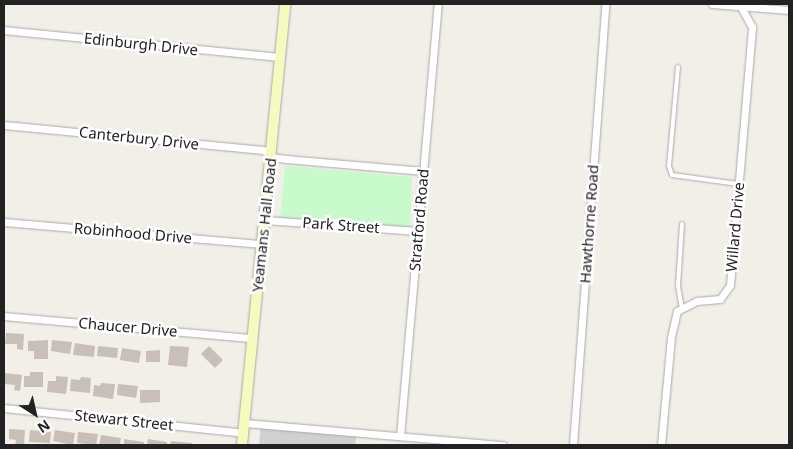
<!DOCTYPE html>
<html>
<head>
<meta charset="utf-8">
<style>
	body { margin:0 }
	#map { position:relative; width:793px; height:449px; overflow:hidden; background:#f2efe9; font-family:"Noto Sans",sans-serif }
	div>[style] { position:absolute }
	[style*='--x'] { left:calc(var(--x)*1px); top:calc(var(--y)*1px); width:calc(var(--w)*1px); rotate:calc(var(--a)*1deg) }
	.religious>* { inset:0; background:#d0d0d0 }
	.park>* { inset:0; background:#c8facc }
	.building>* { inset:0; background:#c7bfb8 }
	.roads { filter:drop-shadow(0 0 1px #a9a9a9) drop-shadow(0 0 1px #a9a9a9) }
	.lane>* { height:4px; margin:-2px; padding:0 2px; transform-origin:2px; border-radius:2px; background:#fff }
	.street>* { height:7px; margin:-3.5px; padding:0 3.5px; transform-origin:3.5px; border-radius:3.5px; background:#fff }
	.secondary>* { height:10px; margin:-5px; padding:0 5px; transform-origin:5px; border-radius:5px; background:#f7fabf }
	span { translate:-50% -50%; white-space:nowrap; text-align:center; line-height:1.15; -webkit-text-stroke:5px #fff; paint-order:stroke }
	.street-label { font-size:15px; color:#222 }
	.frame { position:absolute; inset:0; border:5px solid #222; pointer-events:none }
	.north { position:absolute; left:10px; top:389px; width:50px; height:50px; -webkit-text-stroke:4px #fff; paint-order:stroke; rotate:145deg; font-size:14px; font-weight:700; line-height:20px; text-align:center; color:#222 }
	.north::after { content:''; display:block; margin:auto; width:18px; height:22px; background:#222; clip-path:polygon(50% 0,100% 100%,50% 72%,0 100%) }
</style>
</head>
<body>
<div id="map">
	<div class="religious">
		<i style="clip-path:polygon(261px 424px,357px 432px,355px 445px,259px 445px)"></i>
	</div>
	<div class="park">
		<i style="clip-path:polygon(285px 166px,412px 177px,410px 228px,280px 218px)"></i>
	</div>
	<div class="building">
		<i style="clip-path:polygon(6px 333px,24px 334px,23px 350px,17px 349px,17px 344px,5px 344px)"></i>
		<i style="clip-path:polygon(48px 340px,48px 359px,34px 359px,34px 351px,28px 351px,28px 341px)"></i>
		<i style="clip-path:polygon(52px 340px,72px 342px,70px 354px,51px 351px)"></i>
		<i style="clip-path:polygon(75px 343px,95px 346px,94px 357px,73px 355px)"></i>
		<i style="clip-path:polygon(98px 346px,118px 348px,117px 358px,97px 356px)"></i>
		<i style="clip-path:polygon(170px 346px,189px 347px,187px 367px,168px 365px)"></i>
		<i style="clip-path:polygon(209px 346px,223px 360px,215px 368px,201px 354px)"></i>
		<i style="clip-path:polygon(122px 348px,141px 351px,139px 363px,120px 360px)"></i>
		<i style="clip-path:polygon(160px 350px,160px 362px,146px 362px,146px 351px)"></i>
		<i style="clip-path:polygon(30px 372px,43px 372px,43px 387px,24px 387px,24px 376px,30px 376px)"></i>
		<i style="clip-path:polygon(4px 373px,22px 375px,20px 391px,14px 390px,15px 385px,4px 384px)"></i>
		<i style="clip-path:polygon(56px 376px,68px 377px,66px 394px,47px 392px,48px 381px,56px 381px)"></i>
		<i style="clip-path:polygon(81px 377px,91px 378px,90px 393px,70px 391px,71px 379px,80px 380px)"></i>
		<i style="clip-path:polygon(101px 383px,115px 384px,113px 399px,93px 396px,94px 385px,100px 386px)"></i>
		<i style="clip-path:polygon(118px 384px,138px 386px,136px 398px,117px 395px)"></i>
		<i style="clip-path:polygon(140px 390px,160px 390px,160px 402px,140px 403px)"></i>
		<i style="clip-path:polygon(9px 429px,25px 430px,24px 445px,15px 445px,16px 440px,9px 439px)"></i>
		<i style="clip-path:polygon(30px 430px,51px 432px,50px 443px,29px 442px)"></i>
		<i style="clip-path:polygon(55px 430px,75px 433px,73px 445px,53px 441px)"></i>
		<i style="clip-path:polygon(78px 432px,98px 434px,96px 445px,77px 443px)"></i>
		<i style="clip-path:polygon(101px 435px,121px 438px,120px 445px,99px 445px)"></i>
		<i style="clip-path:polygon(124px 439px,144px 442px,144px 445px,124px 445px)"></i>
		<i style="clip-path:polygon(148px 439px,167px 442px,167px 445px,147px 445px)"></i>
		<i style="clip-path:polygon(171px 441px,192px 443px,192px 445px,170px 445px)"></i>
	</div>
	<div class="roads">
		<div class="lane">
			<i style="--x:678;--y:67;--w:99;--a:95.2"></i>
			<i style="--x:669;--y:166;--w:9;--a:72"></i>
			<i style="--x:672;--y:175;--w:67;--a:7.8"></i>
			<i style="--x:682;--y:224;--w:62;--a:93.7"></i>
			<i style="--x:678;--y:286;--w:23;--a:80"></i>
		</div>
		<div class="street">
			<i style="--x:712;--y:4;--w:77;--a:4.5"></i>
			<i style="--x:4;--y:30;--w:276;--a:5.6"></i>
			<i style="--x:4;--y:125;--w:260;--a:5.5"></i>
			<i style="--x:263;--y:150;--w:11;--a:38"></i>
			<i style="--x:272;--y:157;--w:14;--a:8"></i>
			<i style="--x:286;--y:159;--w:138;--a:5"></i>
			<i style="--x:265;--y:220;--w:153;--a:4.1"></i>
			<i style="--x:4;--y:222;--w:259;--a:4.9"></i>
			<i style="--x:4;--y:316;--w:249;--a:5.1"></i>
			<i style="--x:4;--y:408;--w:241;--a:5.9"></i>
			<i style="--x:245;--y:423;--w:259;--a:4.9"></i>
			<i style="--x:400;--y:436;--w:434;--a:-85"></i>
			<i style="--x:573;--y:445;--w:442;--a:-85.8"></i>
			<i style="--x:661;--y:445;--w:108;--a:-84.7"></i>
			<i style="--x:671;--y:337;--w:27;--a:-77"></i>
			<i style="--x:677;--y:311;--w:22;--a:-27"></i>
			<i style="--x:697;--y:301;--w:23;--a:-5"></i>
			<i style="--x:720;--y:299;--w:17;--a:-54"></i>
			<i style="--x:730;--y:285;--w:259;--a:-85.1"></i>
			<i style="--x:752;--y:27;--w:26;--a:-119"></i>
		</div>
		<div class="secondary">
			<i style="--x:242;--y:445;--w:443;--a:-84.4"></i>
		</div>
	</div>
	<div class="street-label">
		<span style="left:141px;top:44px;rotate:6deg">Edinburgh Drive</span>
		<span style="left:139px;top:138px;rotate:6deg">Canterbury Drive</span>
		<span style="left:419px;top:220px;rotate:-85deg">Stratford Road</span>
		<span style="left:589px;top:224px;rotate:-86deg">Hawthorne Road</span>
		<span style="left:264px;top:225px;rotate:-84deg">Yeamans Hall Road</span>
		<span style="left:341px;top:225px;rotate:4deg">Park Street</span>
		<span style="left:735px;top:227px;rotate:-85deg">Willard Drive</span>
		<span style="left:133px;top:233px;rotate:5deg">Robinhood Drive</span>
		<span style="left:128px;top:327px;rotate:5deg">Chaucer Drive</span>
		<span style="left:124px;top:420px;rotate:6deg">Stewart Street</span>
	</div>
	<div class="frame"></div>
	<div class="north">N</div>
</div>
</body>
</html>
